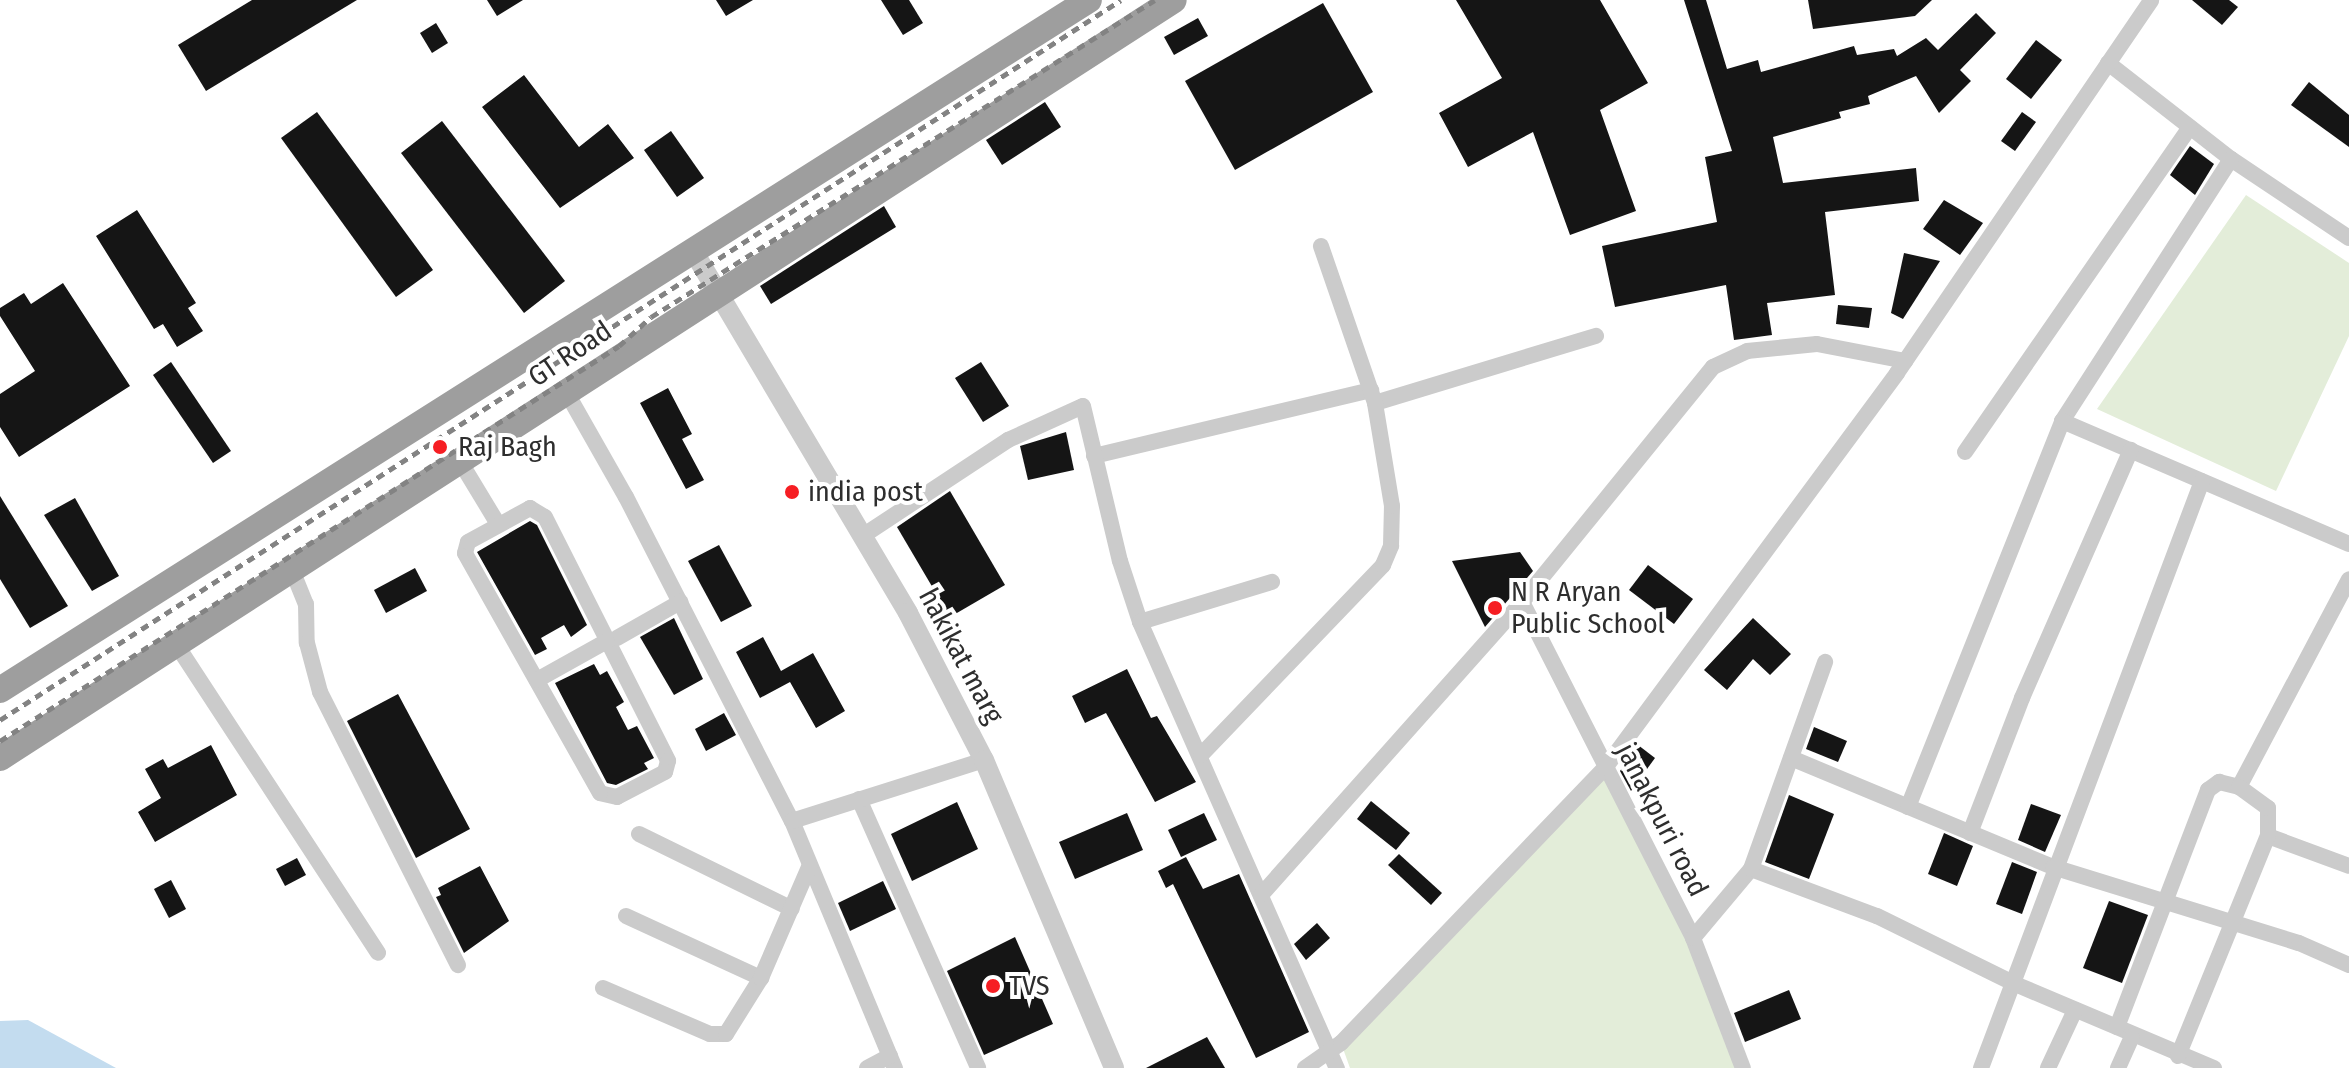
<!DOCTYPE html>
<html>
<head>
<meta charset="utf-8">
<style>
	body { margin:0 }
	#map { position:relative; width:2349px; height:1068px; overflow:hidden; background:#fff; font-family:"Fira Sans Condensed",sans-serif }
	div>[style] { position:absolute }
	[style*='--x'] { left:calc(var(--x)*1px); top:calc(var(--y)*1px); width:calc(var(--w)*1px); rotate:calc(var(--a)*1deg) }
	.green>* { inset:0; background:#e3edd9 }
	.water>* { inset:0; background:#c3dcef }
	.building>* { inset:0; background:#151515 }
	.minor>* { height:16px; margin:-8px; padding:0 8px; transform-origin:8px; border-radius:8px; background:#cbcbcb }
	.tertiary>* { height:20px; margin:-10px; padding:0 10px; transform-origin:10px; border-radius:10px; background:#cbcbcb }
	.trunk>* { height:26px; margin:-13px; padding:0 13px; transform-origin:13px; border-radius:13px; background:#9e9e9e }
	.rail>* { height:5px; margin-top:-2.5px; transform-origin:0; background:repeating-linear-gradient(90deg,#838383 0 8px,transparent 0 14px) }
	.dots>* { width:22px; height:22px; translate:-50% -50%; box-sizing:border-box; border:4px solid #fff; border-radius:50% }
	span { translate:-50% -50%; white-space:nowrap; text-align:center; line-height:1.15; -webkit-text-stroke:8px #fff; paint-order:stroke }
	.street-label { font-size:28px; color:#2e2e2e }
	.poi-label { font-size:28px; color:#2e2e2e }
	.left { translate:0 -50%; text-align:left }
</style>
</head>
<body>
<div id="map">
	<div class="green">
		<i style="clip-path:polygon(2246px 195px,2349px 263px,2349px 336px,2276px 491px,2097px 409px)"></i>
		<i style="clip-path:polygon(1605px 768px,1693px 938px,1743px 1068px,1350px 1068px,1341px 1043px)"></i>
	</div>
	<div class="water">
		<i style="clip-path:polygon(28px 1020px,116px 1068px,0 1068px,0 1021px)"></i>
	</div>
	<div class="building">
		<i style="clip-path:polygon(252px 0,357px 0,206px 91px,178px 45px)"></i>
		<i style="clip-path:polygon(487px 0,523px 0,497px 16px)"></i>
		<i style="clip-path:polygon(716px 0,753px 0,726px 16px)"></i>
		<i style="clip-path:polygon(881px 0,909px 0,923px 23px,903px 35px)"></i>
		<i style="clip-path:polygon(1456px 0,1600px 0,1648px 83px,1600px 110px,1636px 211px,1570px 235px,1533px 132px,1468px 167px,1439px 113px,1502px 78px)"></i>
		<i style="clip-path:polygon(1684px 0,1706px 0,1727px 69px,1758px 60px,1761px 72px,1854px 46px,1857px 55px,1894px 49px,1897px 56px,1926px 38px,1938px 50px,1976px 13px,1996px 33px,1960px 70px,1971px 81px,1939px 113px,1916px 76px,1868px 96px,1870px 104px,1839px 112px,1841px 118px,1773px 137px,1783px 183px,1916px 168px,1919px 201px,1825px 212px,1835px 295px,1767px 303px,1772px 335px,1734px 340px,1726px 285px,1615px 307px,1602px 246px,1717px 222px,1705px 157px,1732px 151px)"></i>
		<i style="clip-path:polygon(1808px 0,1932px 0,1915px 16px,1813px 29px)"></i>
		<i style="clip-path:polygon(2192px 0,2229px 0,2238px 7px,2222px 25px)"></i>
		<i style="clip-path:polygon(1323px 3px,1373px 92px,1235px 170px,1185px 81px)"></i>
		<i style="clip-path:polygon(1198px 18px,1208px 36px,1174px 55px,1164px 37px)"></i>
		<i style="clip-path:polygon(436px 23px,448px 43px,432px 53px,420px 33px)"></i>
		<i style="clip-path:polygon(2036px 40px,2062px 60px,2031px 99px,2006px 79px)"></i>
		<i style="clip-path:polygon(524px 75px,579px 147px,608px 124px,634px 158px,560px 208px,482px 107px)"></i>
		<i style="clip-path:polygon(2309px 82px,2349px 115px,2349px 147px,2291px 105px)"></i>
		<i style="clip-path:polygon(1045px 102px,1061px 127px,1002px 165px,986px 140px)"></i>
		<i style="clip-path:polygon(317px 112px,433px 270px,396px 297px,281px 138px)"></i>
		<i style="clip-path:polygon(2022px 112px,2036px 122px,2015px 151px,2001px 141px)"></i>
		<i style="clip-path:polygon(442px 121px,565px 281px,524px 313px,401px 153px)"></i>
		<i style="clip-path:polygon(671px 131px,704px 178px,677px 197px,644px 150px)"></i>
		<i style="clip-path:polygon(2190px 146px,2214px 164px,2195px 195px,2170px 175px)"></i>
		<i style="clip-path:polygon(1944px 200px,1983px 223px,1960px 255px,1923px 229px)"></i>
		<i style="clip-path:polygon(884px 206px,896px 227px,771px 304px,760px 286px)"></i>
		<i style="clip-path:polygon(137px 210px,196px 303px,188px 308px,203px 331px,177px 347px,163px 324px,154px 329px,96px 236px)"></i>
		<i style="clip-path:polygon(1904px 253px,1940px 261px,1903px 319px,1891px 313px)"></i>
		<i style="clip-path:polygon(63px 283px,130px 386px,19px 457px,0 427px,0 394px,35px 371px,0 316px,0 308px,24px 293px,31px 304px)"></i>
		<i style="clip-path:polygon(1838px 305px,1872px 308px,1869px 328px,1836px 324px)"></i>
		<i style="clip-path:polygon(171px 362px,231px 451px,213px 463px,153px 375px)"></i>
		<i style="clip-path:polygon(981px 362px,1009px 406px,983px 422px,955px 378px)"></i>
		<i style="clip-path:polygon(668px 388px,692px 434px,682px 439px,704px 480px,686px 489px,640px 403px)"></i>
		<i style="clip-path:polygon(1066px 432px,1074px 470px,1028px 480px,1020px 446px)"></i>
		<i style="clip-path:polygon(950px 491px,1005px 585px,950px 617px,897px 527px)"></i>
		<i style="clip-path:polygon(0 496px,68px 606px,30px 628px,0 579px)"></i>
		<i style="clip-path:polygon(75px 498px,119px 576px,92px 591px,44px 515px)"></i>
		<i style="clip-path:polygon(530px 521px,537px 525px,587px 625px,571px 637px,564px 625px,541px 638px,547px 649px,535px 655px,477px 552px)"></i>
		<i style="clip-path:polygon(719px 545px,752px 606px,721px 622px,688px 561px)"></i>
		<i style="clip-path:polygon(1520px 552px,1533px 571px,1485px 627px,1452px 561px)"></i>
		<i style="clip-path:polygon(1648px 565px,1693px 599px,1674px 624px,1629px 590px)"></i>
		<i style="clip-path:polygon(415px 568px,427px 591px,386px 613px,374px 590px)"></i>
		<i style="clip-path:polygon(674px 618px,703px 679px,674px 695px,640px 637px)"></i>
		<i style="clip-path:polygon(1753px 618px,1791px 654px,1770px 675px,1753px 659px,1727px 690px,1704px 670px)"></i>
		<i style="clip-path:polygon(763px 637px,781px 671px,813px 653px,845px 711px,816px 728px,790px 682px,760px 698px,736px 652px)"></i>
		<i style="clip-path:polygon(594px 664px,600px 675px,607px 671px,624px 702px,616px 707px,628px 730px,637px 726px,654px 758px,644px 763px,648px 769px,616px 785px,607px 783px,555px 683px)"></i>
		<i style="clip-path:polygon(1127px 669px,1151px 718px,1157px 716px,1196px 782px,1155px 802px,1106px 713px,1085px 723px,1072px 696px)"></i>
		<i style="clip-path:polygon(398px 694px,470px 829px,416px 858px,347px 721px)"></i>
		<i style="clip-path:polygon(724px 713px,736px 735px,706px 751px,695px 729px)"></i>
		<i style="clip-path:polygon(1814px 727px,1847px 741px,1838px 762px,1806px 749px)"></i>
		<i style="clip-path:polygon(211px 745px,237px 795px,155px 842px,138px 812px,161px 798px,145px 769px,163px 759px,168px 768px)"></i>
		<i style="clip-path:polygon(1638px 745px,1655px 758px,1631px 791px,1620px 771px)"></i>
		<i style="clip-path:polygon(1789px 795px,1834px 814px,1809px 879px,1765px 862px)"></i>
		<i style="clip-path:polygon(1371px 801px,1410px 833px,1396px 850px,1357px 819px)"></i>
		<i style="clip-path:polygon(957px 802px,978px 849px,912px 881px,891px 834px)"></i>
		<i style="clip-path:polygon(2031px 804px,2061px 815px,2045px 852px,2018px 840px)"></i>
		<i style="clip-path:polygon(1127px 813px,1143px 850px,1075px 879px,1059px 842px)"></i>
		<i style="clip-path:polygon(1204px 813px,1217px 840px,1181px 857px,1168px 830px)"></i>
		<i style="clip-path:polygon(1944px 833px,1973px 846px,1957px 886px,1928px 874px)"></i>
		<i style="clip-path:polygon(1399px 854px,1442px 893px,1431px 905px,1388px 865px)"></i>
		<i style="clip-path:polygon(1186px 857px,1203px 889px,1239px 874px,1309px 1032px,1256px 1058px,1173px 884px,1166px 888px,1158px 871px)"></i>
		<i style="clip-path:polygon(297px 858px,306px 875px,285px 886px,276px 869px)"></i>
		<i style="clip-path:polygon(2012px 862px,2037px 872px,2022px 914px,1996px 904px)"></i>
		<i style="clip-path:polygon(480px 866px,509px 921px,464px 953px,436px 897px,441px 895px,438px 888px)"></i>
		<i style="clip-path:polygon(171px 880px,186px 909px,169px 918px,154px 889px)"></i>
		<i style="clip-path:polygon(883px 881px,896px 909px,850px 931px,838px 903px)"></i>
		<i style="clip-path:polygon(2109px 901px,2148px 915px,2122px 983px,2083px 968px)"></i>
		<i style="clip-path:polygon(1317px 923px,1330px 938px,1306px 960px,1294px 944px)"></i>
		<i style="clip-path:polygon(1015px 937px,1053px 1024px,984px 1055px,947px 971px)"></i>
		<i style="clip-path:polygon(1789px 990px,1801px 1019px,1745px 1042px,1734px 1013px)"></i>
		<i style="clip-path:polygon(1207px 1037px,1225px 1068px,1146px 1068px)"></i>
	</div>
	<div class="minor">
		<i style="--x:2108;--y:63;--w:156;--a:38"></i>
		<i style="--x:2231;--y:159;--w:142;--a:33.8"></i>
		<i style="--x:2231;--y:159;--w:312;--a:122.8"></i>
		<i style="--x:2062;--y:421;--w:312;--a:23.2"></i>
		<i style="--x:568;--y:395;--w:117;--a:60.4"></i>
		<i style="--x:626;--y:497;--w:364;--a:62.9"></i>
		<i style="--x:792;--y:821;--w:268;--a:67.4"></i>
		<i style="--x:1375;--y:403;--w:231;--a:-16.9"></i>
		<i style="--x:1965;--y:452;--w:395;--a:-55.3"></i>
		<i style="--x:1094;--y:456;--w:285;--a:-13.4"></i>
		<i style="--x:461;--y:463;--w:71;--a:58.8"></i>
		<i style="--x:530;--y:508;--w:17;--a:31"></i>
		<i style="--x:545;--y:517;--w:273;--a:63.2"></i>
		<i style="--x:668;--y:761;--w:11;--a:105"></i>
		<i style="--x:665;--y:772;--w:54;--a:152.5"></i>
		<i style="--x:617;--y:797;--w:17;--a:-167"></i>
		<i style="--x:600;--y:793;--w:275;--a:-119.4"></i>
		<i style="--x:465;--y:553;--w:11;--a:-75"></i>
		<i style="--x:468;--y:542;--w:71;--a:-28.7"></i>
		<i style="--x:864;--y:535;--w:173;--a:-33.4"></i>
		<i style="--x:1008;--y:440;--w:82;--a:-24.4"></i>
		<i style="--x:1083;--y:406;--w:159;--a:76.6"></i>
		<i style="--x:1120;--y:561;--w:64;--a:71.8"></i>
		<i style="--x:1140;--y:622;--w:488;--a:66.2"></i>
		<i style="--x:292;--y:570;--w:37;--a:68"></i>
		<i style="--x:306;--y:604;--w:39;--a:89"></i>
		<i style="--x:307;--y:643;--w:51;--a:75.1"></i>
		<i style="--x:320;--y:692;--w:306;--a:63.2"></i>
		<i style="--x:1522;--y:602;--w:377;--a:63"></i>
		<i style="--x:1693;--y:938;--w:139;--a:69"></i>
		<i style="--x:1140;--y:622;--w:138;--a:-16.9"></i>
		<i style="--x:617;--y:638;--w:73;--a:-29.7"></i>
		<i style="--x:176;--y:644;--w:369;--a:56.8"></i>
		<i style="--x:537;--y:680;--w:80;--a:-29.1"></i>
		<i style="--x:1201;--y:755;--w:263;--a:-46.2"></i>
		<i style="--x:1383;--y:565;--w:21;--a:-67"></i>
		<i style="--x:1391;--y:546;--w:40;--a:-88.6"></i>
		<i style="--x:1392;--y:506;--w:104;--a:-99.4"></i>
		<i style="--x:1375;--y:403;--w:166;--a:-109"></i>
		<i style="--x:1791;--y:758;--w:284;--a:22.6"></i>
		<i style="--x:2053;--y:867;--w:257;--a:17.2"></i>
		<i style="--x:2299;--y:943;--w:55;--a:23.7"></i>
		<i style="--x:859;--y:799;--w:294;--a:66.1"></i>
		<i style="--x:1908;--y:807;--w:416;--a:-68.2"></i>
		<i style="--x:792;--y:821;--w:201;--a:-17.6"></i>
		<i style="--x:1970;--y:833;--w:145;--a:-68.9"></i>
		<i style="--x:2022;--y:698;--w:271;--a:-66.3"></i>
		<i style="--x:639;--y:834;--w:170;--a:26.1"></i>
		<i style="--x:2268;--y:836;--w:86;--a:20.3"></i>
		<i style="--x:1751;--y:869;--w:134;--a:20.5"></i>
		<i style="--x:1877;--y:916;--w:154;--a:26.2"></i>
		<i style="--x:2015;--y:984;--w:216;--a:22.9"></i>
		<i style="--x:1261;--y:895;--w:392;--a:-48.3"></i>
		<i style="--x:1522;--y:602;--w:303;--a:-50.9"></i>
		<i style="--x:1713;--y:367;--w:38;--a:-25"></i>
		<i style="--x:1747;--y:351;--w:70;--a:-5.7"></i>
		<i style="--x:1817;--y:344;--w:90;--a:10.9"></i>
		<i style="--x:626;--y:916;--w:149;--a:24.7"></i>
		<i style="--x:1693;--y:938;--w:90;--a:-50"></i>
		<i style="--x:1751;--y:869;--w:220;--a:-70.3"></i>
		<i style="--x:603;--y:988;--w:116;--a:23.3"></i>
		<i style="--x:710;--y:1034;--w:16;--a:0"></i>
		<i style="--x:726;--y:1034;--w:66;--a:-58"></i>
		<i style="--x:761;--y:978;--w:121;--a:-66.6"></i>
		<i style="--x:2117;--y:1027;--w:254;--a:-69"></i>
		<i style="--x:2208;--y:790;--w:14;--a:-36"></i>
		<i style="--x:2219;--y:782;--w:21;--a:14"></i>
		<i style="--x:2239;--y:787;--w:235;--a:-62.1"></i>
		<i style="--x:2178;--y:1056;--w:238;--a:-67.8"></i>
		<i style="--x:2268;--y:836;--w:28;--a:-90"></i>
		<i style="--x:2268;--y:808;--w:36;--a:-144"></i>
		<i style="--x:867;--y:1068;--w:26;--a:-28"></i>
		<i style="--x:1305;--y:1068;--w:44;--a:-34.8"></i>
		<i style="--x:1341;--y:1043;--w:381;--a:-46.2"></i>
		<i style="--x:1605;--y:768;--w:491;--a:-53.5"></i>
		<i style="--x:1897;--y:373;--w:451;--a:-55.7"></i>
		<i style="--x:1981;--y:1068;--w:627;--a:-69.37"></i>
		<i style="--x:2048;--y:1068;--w:64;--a:-65"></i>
		<i style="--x:2118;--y:1068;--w:34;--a:-66"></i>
	</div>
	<div class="tertiary">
		<i style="--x:695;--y:254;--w:417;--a:59.3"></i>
		<i style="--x:908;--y:613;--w:165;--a:62.7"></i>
		<i style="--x:984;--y:760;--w:334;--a:67.1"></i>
	</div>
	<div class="trunk">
		<i style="--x:0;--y:690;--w:1289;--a:-32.36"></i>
		<i style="--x:0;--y:758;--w:1397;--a:-32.85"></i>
	</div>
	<div class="rail">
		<i style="--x:0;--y:720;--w:1332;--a:-32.71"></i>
		<i style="--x:0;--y:741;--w:734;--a:-32.54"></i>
		<i style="--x:619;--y:346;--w:43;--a:-42.2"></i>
		<i style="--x:651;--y:317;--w:595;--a:-32.17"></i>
	</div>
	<div class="dots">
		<i style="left:440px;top:447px;background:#f61e23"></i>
		<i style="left:792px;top:492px;background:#f61e23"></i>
		<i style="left:1495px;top:608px;background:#f61e23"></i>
		<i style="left:993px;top:986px;background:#f61e23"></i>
	</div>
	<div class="street-label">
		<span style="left:570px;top:354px;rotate:-34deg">GT Road</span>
		<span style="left:961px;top:656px;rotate:62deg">hakikat marg</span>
		<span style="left:1662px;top:820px;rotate:63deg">janakpuri road</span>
	</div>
	<div class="poi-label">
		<span class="left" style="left:458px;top:447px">Raj Bagh</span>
		<span class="left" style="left:808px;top:492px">india post</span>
		<span class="left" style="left:1511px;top:608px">N R Aryan<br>Public School</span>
		<span class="left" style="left:1009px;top:986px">TVS</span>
	</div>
</div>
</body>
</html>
